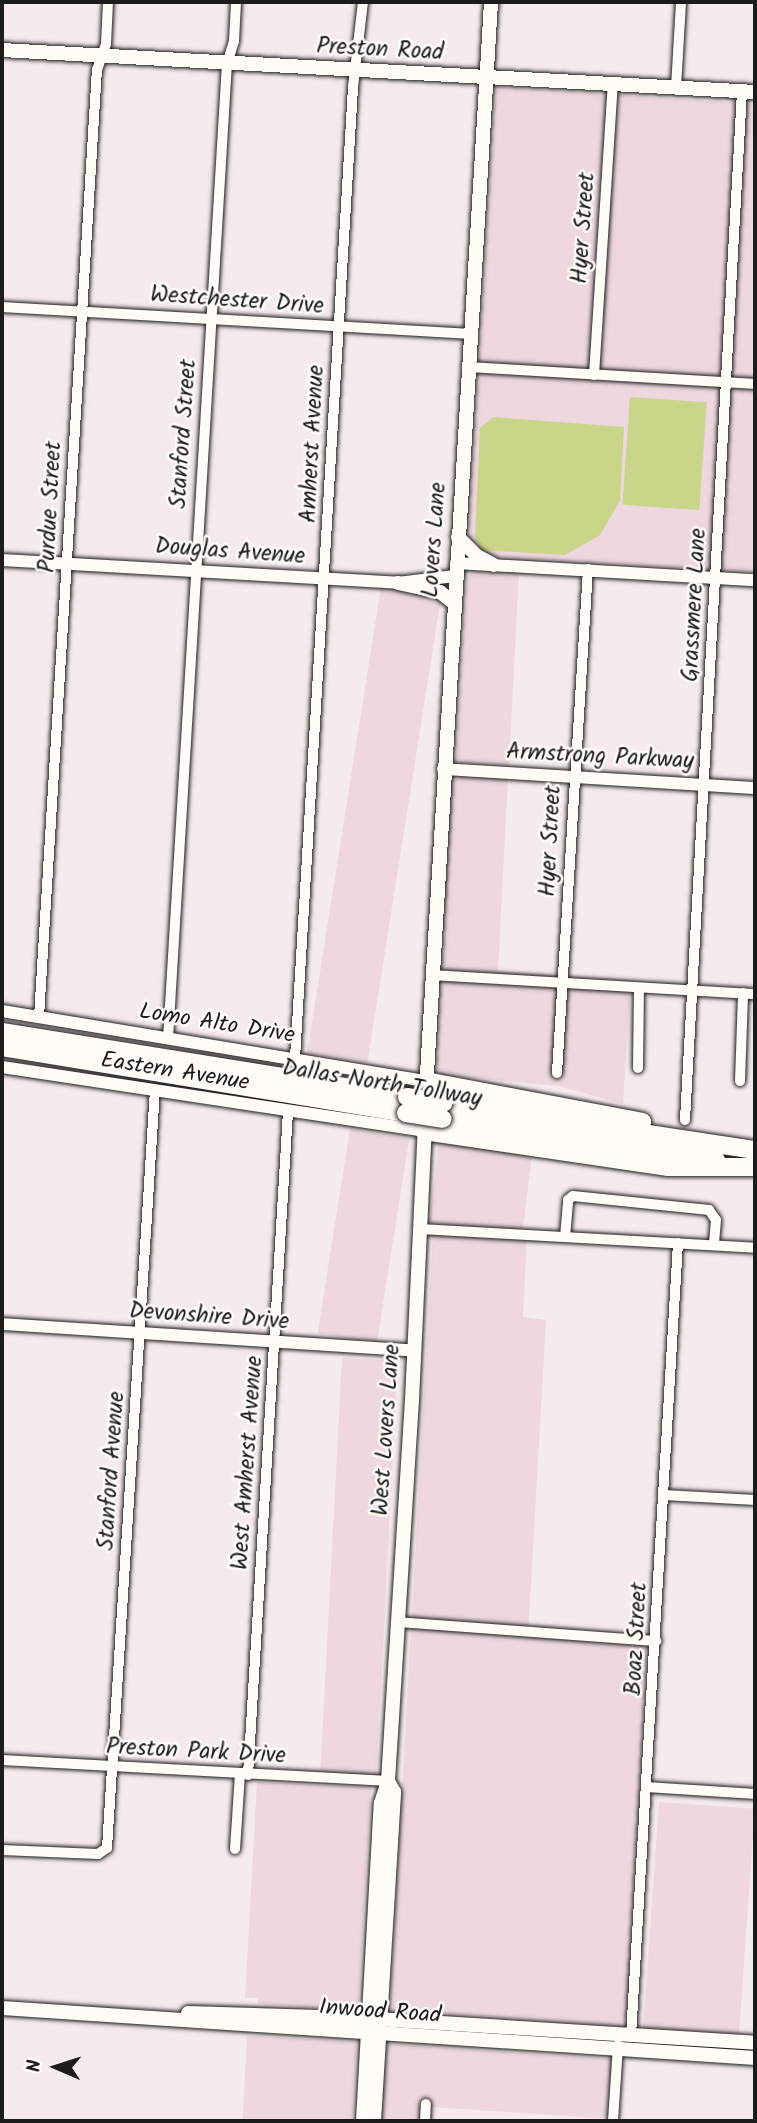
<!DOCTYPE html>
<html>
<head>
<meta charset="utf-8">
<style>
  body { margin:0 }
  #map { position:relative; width:757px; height:2123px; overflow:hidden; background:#f6ebec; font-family:Kalam,sans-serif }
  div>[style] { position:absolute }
  .built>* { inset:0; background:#eed7df; transform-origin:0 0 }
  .green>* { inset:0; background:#c9d588; transform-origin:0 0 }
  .roads { filter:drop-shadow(0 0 2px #1c1c1c) drop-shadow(0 0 2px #1c1c1c) }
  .minor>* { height:10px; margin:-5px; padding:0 5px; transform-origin:5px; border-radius:5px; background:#fdfcf7 }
  .tertiary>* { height:12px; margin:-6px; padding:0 6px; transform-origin:6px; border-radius:6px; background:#fdfcf7 }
  .secondary>* { height:14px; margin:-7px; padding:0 7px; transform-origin:7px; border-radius:7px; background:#fdfcf7 }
  .motorway>* { height:18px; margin:-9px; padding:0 9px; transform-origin:9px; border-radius:9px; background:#fdfcf7 }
  .bridges { filter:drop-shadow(0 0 2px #1c1c1c) drop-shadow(0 0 2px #1c1c1c) }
  .motorway-bridge>* { height:18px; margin:-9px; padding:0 9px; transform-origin:9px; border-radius:9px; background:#fdfcf7 }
  span { translate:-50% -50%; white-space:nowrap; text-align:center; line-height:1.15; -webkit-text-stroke:5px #fdfcf7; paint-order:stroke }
  .street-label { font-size:23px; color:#1c1c1c }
  .frame { position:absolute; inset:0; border:4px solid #1c1c1c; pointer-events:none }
  .north { position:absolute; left:21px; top:2032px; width:70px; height:70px; -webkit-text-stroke:5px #fdfcf7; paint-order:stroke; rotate:273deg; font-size:19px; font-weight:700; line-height:28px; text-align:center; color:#1c1c1c }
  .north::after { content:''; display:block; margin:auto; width:24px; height:32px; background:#1c1c1c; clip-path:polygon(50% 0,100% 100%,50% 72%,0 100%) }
</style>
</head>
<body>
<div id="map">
  <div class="built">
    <div style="clip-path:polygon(496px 87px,606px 94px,604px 150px,616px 95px,755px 104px,755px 572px,483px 556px,469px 535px)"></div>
    <div style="clip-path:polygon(475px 572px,519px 572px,509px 765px,456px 762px,467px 577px)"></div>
    <div style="left:381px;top:587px;width:61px;height:472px;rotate:9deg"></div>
    <div style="clip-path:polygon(462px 776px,508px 778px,498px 971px,631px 980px,623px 1104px,559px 1086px,436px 1075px,445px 932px,439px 924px,447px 784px)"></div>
    <div style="left:350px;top:1129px;width:60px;height:207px;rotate:9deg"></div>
    <div style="left:439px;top:1141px;width:94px;height:82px;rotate:7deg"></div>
    <div style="clip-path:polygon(433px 1232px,527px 1238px,523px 1317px,546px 1320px,528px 1637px,647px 1645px,626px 2026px,390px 2009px)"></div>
    <div style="left:342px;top:1358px;width:56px;height:414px;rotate:3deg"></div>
    <div style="clip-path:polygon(257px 1782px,371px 1787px,358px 2010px,258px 2004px,258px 1998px,245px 1998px)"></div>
    <div style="left:659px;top:1802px;width:96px;height:226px;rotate:4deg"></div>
    <div style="left:247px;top:2036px;width:110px;height:85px;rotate:3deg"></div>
    <div style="clip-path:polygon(386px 2044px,612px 2059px,610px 2119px,432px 2107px,430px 2121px,381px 2121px)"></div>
  </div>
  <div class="green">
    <div style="left:630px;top:397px;width:77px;height:108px;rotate:4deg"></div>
    <div style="clip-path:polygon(493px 417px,624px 427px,620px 501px,600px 535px,565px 555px,481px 550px,475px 537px,480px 428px)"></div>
  </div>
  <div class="roads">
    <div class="minor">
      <div style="left:676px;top:87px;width:85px;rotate:-86.6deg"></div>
      <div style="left:2px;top:307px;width:470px;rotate:3.3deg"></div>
      <div style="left:469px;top:367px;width:287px;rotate:3.4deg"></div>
      <div style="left:594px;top:375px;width:293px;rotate:-86.3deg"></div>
      <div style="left:432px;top:975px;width:324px;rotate:3.4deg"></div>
      <div style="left:39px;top:1017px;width:949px;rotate:-86.5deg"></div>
      <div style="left:97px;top:70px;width:28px;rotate:-71deg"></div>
      <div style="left:106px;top:44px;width:42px;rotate:-87.3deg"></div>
      <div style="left:168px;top:1039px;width:977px;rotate:-86.54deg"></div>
      <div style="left:227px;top:64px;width:24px;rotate:-73deg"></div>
      <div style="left:234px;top:41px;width:39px;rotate:-87deg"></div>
      <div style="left:295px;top:1058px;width:973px;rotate:-86.58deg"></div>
      <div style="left:353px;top:87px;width:86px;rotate:-83.3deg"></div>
      <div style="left:638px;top:1068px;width:80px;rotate:-89.3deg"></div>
      <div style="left:557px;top:1073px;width:505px;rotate:-86.48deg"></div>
      <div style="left:740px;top:1081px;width:88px;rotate:-88deg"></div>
      <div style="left:685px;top:1120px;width:1031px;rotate:-86.83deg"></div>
      <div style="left:420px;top:1229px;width:336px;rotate:3.2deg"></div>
      <div style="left:565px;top:1237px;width:37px;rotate:-85deg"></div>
      <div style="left:568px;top:1200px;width:6px;rotate:-39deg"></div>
      <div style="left:573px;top:1196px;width:137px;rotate:5.9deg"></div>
      <div style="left:709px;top:1210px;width:12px;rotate:55deg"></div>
      <div style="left:716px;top:1220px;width:25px;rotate:95deg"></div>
      <div style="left:664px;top:1495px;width:91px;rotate:3.1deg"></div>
      <div style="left:397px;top:1622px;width:260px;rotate:4.2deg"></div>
      <div style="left:2px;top:1760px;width:387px;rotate:3.1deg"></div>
      <div style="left:248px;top:1775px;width:664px;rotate:-86.55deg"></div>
      <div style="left:647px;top:1787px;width:108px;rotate:3.7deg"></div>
      <div style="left:235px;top:1849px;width:75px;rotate:-86.2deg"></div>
      <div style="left:2px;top:1850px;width:96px;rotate:2.4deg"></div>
      <div style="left:98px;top:1854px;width:11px;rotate:-34deg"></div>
      <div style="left:107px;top:1848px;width:760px;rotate:-86.38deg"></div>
      <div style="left:631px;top:2036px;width:794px;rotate:-86.61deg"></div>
      <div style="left:425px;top:2121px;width:17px;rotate:-87deg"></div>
      <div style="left:613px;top:2121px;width:76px;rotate:-86.2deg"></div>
    </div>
    <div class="tertiary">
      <div style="left:2px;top:560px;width:397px;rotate:3.3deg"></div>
      <div style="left:398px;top:583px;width:57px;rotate:-7deg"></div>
      <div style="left:456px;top:563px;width:299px;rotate:3.3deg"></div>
      <div style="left:443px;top:769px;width:313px;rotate:3.5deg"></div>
      <div style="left:2px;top:1011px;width:430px;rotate:9.4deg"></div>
      <div style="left:2px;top:1067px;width:427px;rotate:8.6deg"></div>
      <div style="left:2px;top:1324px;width:414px;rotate:3.7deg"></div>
    </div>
    <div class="secondary">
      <div style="left:2px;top:50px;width:754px;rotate:3.19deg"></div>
      <div style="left:458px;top:537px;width:27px;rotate:45deg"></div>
      <div style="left:477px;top:556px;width:19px;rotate:28deg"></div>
      <div style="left:398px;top:583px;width:43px;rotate:12.1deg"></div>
      <div style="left:440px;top:592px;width:18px;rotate:38deg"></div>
      <div style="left:426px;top:1090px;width:1090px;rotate:-86.58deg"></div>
      <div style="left:2px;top:2008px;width:755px;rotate:3.8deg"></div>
      <div style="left:188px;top:2013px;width:173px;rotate:1.7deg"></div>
      <div style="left:361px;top:2018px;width:395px;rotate:3.6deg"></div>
      <div style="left:363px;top:2121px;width:319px;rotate:-86.8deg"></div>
      <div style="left:381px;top:1803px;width:23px;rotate:-72deg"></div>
      <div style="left:388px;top:1781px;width:382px;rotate:-86.4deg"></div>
      <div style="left:412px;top:1400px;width:279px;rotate:-87.3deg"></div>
      <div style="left:374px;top:2121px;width:330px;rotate:-86.5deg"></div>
      <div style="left:394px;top:1792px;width:13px;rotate:-119deg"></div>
    </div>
    <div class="motorway">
      <div style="left:2px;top:1032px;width:410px;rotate:9.1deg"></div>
      <div style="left:2px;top:1047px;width:409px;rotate:9.3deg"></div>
      <div style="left:426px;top:1081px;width:220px;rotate:10.7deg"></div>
      <div style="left:444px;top:1103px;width:315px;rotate:8.6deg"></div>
      <div style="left:443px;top:1119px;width:276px;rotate:8.5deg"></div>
      <div style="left:424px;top:1131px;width:247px;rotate:8.4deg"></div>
      <div style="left:668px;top:1167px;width:87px"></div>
    </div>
  </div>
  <div class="bridges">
    <div class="motorway-bridge">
      <div style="left:407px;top:1097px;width:37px;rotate:9deg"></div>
      <div style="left:406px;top:1113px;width:37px;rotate:9deg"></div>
    </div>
  </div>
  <div class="street-label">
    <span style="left:380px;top:50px;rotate:3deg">Preston Road</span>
    <span style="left:584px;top:228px;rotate:-86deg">Hyer Street</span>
    <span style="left:237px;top:301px;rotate:4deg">Westchester Drive</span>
    <span style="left:184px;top:434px;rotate:-86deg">Stanford Street</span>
    <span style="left:313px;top:444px;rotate:-87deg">Amherst Avenue</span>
    <span style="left:51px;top:507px;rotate:-87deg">Purdue Street</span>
    <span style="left:435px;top:540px;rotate:-86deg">Lovers Lane</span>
    <span style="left:230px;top:552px;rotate:4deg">Douglas Avenue</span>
    <span style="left:695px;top:605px;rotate:-87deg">Grassmere Lane</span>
    <span style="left:600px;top:757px;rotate:3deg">Armstrong Parkway</span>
    <span style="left:551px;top:841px;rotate:-87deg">Hyer Street</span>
    <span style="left:217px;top:1024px;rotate:9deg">Lomo Alto Drive</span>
    <span style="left:175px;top:1072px;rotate:9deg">Eastern Avenue</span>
    <span style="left:382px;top:1084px;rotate:9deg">Dallas North Tollway</span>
    <span style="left:209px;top:1317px;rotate:4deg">Devonshire Drive</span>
    <span style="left:387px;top:1430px;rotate:-86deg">West Lovers Lane</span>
    <span style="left:248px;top:1463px;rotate:-86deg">West Amherst Avenue</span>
    <span style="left:112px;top:1471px;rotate:-86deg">Stanford Avenue</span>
    <span style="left:637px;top:1639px;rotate:-87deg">Boaz Street</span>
    <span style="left:196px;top:1752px;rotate:3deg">Preston Park Drive</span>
    <span style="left:380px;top:2012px;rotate:4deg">Inwood Road</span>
  </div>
  <div class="frame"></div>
  <div class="north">N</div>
</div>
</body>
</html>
